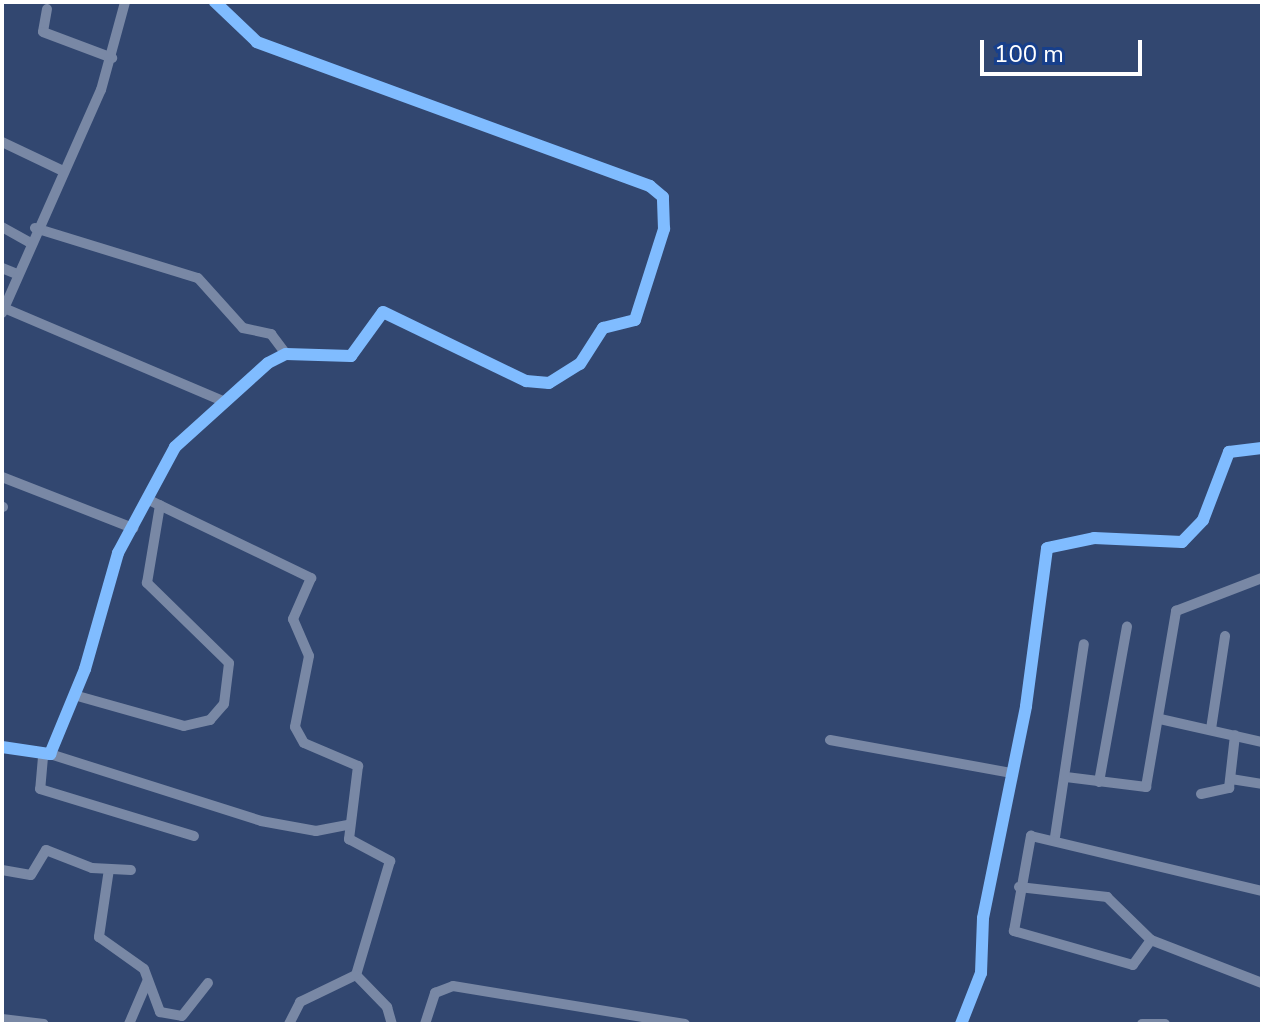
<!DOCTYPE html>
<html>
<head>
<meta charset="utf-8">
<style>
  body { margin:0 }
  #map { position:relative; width:1264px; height:1026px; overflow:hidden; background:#324770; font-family:"Nunito Sans",sans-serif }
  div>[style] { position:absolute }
  .street>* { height:10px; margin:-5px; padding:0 5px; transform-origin:5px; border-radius:5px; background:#7988a5 }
  .cycleway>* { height:12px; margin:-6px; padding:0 6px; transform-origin:6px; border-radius:6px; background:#80bcff }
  span { translate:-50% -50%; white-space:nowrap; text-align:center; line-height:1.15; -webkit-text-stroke:6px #173f8b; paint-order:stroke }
  .frame { position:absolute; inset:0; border:4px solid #fff; pointer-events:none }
  .scale { position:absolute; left:980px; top:40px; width:162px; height:36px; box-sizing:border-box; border:4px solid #fff; border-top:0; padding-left:10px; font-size:24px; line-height:28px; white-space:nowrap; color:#fff; -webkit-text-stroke:6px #173f8b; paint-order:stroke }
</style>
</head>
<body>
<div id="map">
  <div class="street">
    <div style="left:47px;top:9px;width:23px;rotate:100deg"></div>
    <div style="left:43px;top:32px;width:74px;rotate:20.6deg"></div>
    <div style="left:2px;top:142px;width:65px;rotate:25.4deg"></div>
    <div style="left:2px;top:227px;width:31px;rotate:29deg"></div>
    <div style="left:35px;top:228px;width:170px;rotate:17.1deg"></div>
    <div style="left:198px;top:278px;width:67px;rotate:48deg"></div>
    <div style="left:243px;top:328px;width:29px;rotate:12deg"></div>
    <div style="left:271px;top:334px;width:25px;rotate:53deg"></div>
    <div style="left:2px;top:268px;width:16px;rotate:22deg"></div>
    <div style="left:4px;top:308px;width:240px;rotate:23deg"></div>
    <div style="left:2px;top:313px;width:244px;rotate:-66.1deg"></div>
    <div style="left:101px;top:90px;width:91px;rotate:-74.7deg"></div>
    <div style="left:2px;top:477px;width:141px;rotate:21.3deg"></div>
    <div style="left:151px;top:501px;width:178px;rotate:25.7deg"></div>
    <div style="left:311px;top:578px;width:45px;rotate:113.7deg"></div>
    <div style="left:293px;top:619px;width:40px;rotate:66.6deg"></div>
    <div style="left:309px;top:656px;width:72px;rotate:101.2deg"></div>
    <div style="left:295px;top:727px;width:18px;rotate:61deg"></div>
    <div style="left:304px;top:743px;width:59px;rotate:23.1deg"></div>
    <div style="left:358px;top:766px;width:74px;rotate:97deg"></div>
    <div style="left:349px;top:839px;width:47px;rotate:28.2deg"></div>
    <div style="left:390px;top:861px;width:119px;rotate:106.6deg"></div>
    <div style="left:356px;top:975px;width:45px;rotate:45.9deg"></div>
    <div style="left:387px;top:1007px;width:18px;rotate:74deg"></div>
    <div style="left:2px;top:507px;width:1px"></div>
    <div style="left:74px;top:695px;width:114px;rotate:15.7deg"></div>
    <div style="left:184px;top:726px;width:27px;rotate:-13deg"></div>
    <div style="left:210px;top:720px;width:21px;rotate:-49deg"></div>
    <div style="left:224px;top:704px;width:41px;rotate:-83deg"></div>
    <div style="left:229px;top:663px;width:115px;rotate:-135.7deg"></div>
    <div style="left:147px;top:583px;width:79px;rotate:-80.5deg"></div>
    <div style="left:1160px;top:719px;width:105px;rotate:12.7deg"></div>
    <div style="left:1211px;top:729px;width:94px;rotate:-81.4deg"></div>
    <div style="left:830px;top:740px;width:185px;rotate:10.3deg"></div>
    <div style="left:2px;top:747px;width:49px;rotate:8.3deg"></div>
    <div style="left:50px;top:754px;width:92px;rotate:-67.6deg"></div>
    <div style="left:85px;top:669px;width:121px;rotate:-74.1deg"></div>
    <div style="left:118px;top:553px;width:120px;rotate:-61.7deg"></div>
    <div style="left:175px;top:447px;width:125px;rotate:-42.1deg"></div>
    <div style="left:268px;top:363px;width:20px;rotate:-27deg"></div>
    <div style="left:286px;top:354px;width:65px;rotate:1.8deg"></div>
    <div style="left:351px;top:356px;width:54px;rotate:-54deg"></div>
    <div style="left:383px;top:312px;width:159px;rotate:25.8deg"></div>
    <div style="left:526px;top:381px;width:23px;rotate:5deg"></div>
    <div style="left:549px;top:383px;width:36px;rotate:-32deg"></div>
    <div style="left:580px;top:364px;width:43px;rotate:-57.4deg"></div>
    <div style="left:603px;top:328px;width:33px;rotate:-14deg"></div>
    <div style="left:635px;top:320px;width:96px;rotate:-72.3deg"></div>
    <div style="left:664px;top:229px;width:32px;rotate:-92deg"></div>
    <div style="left:663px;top:197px;width:17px;rotate:-140deg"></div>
    <div style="left:650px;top:186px;width:419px;rotate:-159.9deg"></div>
    <div style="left:257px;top:42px;width:58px;rotate:-136.4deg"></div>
    <div style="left:50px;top:754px;width:221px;rotate:17.6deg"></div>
    <div style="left:261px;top:821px;width:56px;rotate:10.3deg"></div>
    <div style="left:316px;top:831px;width:31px;rotate:-11deg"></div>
    <div style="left:43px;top:757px;width:32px;rotate:95deg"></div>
    <div style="left:40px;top:789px;width:161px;rotate:17deg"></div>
    <div style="left:1066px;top:777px;width:81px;rotate:7.1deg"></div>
    <div style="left:1146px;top:787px;width:179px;rotate:-80.3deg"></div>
    <div style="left:1176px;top:611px;width:92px;rotate:-21deg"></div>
    <div style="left:1231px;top:779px;width:31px;rotate:9deg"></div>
    <div style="left:1099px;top:782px;width:158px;rotate:-79.8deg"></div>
    <div style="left:1201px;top:794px;width:29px;rotate:-12deg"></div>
    <div style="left:1229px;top:788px;width:53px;rotate:-83.5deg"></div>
    <div style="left:1055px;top:837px;width:195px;rotate:-81.5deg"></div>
    <div style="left:109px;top:869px;width:69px;rotate:98.4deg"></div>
    <div style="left:99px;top:937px;width:55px;rotate:35.4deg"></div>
    <div style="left:144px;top:969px;width:46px;rotate:69.6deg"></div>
    <div style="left:160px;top:1012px;width:22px;rotate:10deg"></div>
    <div style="left:182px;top:1016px;width:42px;rotate:-51.8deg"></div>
    <div style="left:2px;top:870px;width:29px;rotate:10deg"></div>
    <div style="left:31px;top:875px;width:29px;rotate:-59deg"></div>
    <div style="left:46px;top:850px;width:49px;rotate:21.4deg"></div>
    <div style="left:92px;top:868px;width:39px;rotate:3deg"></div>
    <div style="left:1019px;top:887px;width:89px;rotate:6.5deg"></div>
    <div style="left:1107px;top:897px;width:62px;rotate:44.3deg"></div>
    <div style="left:1151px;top:940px;width:119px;rotate:21.2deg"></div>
    <div style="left:1151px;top:940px;width:31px;rotate:126deg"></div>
    <div style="left:1133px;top:965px;width:124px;rotate:-164.1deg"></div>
    <div style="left:1014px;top:931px;width:97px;rotate:-79.9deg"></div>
    <div style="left:1031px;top:836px;width:237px;rotate:13.4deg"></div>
    <div style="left:2px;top:1019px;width:42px;rotate:6.8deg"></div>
    <div style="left:129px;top:1024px;width:46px;rotate:-66.8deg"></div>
    <div style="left:289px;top:1024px;width:25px;rotate:-63deg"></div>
    <div style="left:300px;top:1002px;width:62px;rotate:-25.7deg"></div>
    <div style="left:425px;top:1024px;width:33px;rotate:-72deg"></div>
    <div style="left:435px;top:993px;width:19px;rotate:-21deg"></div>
    <div style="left:453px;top:986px;width:235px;rotate:9.3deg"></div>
    <div style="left:961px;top:1024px;width:55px;rotate:-68.6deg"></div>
    <div style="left:981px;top:973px;width:55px;rotate:-87.9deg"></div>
    <div style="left:983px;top:918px;width:216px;rotate:-78.5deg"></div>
    <div style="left:1026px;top:706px;width:159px;rotate:-82.4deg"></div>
    <div style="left:1047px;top:548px;width:48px;rotate:-12deg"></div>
    <div style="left:1094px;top:538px;width:88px;rotate:2.6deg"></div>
    <div style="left:1182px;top:542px;width:30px;rotate:-46deg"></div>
    <div style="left:1203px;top:520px;width:73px;rotate:-69.1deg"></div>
    <div style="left:1229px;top:452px;width:33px;rotate:-7deg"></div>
    <div style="left:1142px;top:1024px;width:23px"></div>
  </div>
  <div class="cycleway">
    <div style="left:2px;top:747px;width:49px;rotate:8.3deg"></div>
    <div style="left:50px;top:754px;width:92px;rotate:-67.6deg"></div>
    <div style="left:85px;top:669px;width:121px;rotate:-74.1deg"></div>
    <div style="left:118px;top:553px;width:120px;rotate:-61.7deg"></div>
    <div style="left:175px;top:447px;width:125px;rotate:-42.1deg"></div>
    <div style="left:268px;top:363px;width:20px;rotate:-27deg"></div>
    <div style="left:286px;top:354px;width:65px;rotate:1.8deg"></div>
    <div style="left:351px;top:356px;width:54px;rotate:-54deg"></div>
    <div style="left:383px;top:312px;width:159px;rotate:25.8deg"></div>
    <div style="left:526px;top:381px;width:23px;rotate:5deg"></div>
    <div style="left:549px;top:383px;width:36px;rotate:-32deg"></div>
    <div style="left:580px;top:364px;width:43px;rotate:-57.4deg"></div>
    <div style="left:603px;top:328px;width:33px;rotate:-14deg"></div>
    <div style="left:635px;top:320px;width:96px;rotate:-72.3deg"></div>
    <div style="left:664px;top:229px;width:32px;rotate:-92deg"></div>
    <div style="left:663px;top:197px;width:17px;rotate:-140deg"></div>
    <div style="left:650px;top:186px;width:419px;rotate:-159.9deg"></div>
    <div style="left:257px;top:42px;width:58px;rotate:-136.4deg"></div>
    <div style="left:961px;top:1024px;width:55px;rotate:-68.6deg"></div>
    <div style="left:981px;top:973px;width:55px;rotate:-87.9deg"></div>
    <div style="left:983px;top:918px;width:216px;rotate:-78.5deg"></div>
    <div style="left:1026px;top:706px;width:159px;rotate:-82.4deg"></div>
    <div style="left:1047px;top:548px;width:48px;rotate:-12deg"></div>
    <div style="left:1094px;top:538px;width:88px;rotate:2.6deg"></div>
    <div style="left:1182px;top:542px;width:30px;rotate:-46deg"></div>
    <div style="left:1203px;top:520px;width:73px;rotate:-69.1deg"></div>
    <div style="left:1229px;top:452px;width:33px;rotate:-7deg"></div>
  </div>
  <div class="frame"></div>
  <div class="scale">100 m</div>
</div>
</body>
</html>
